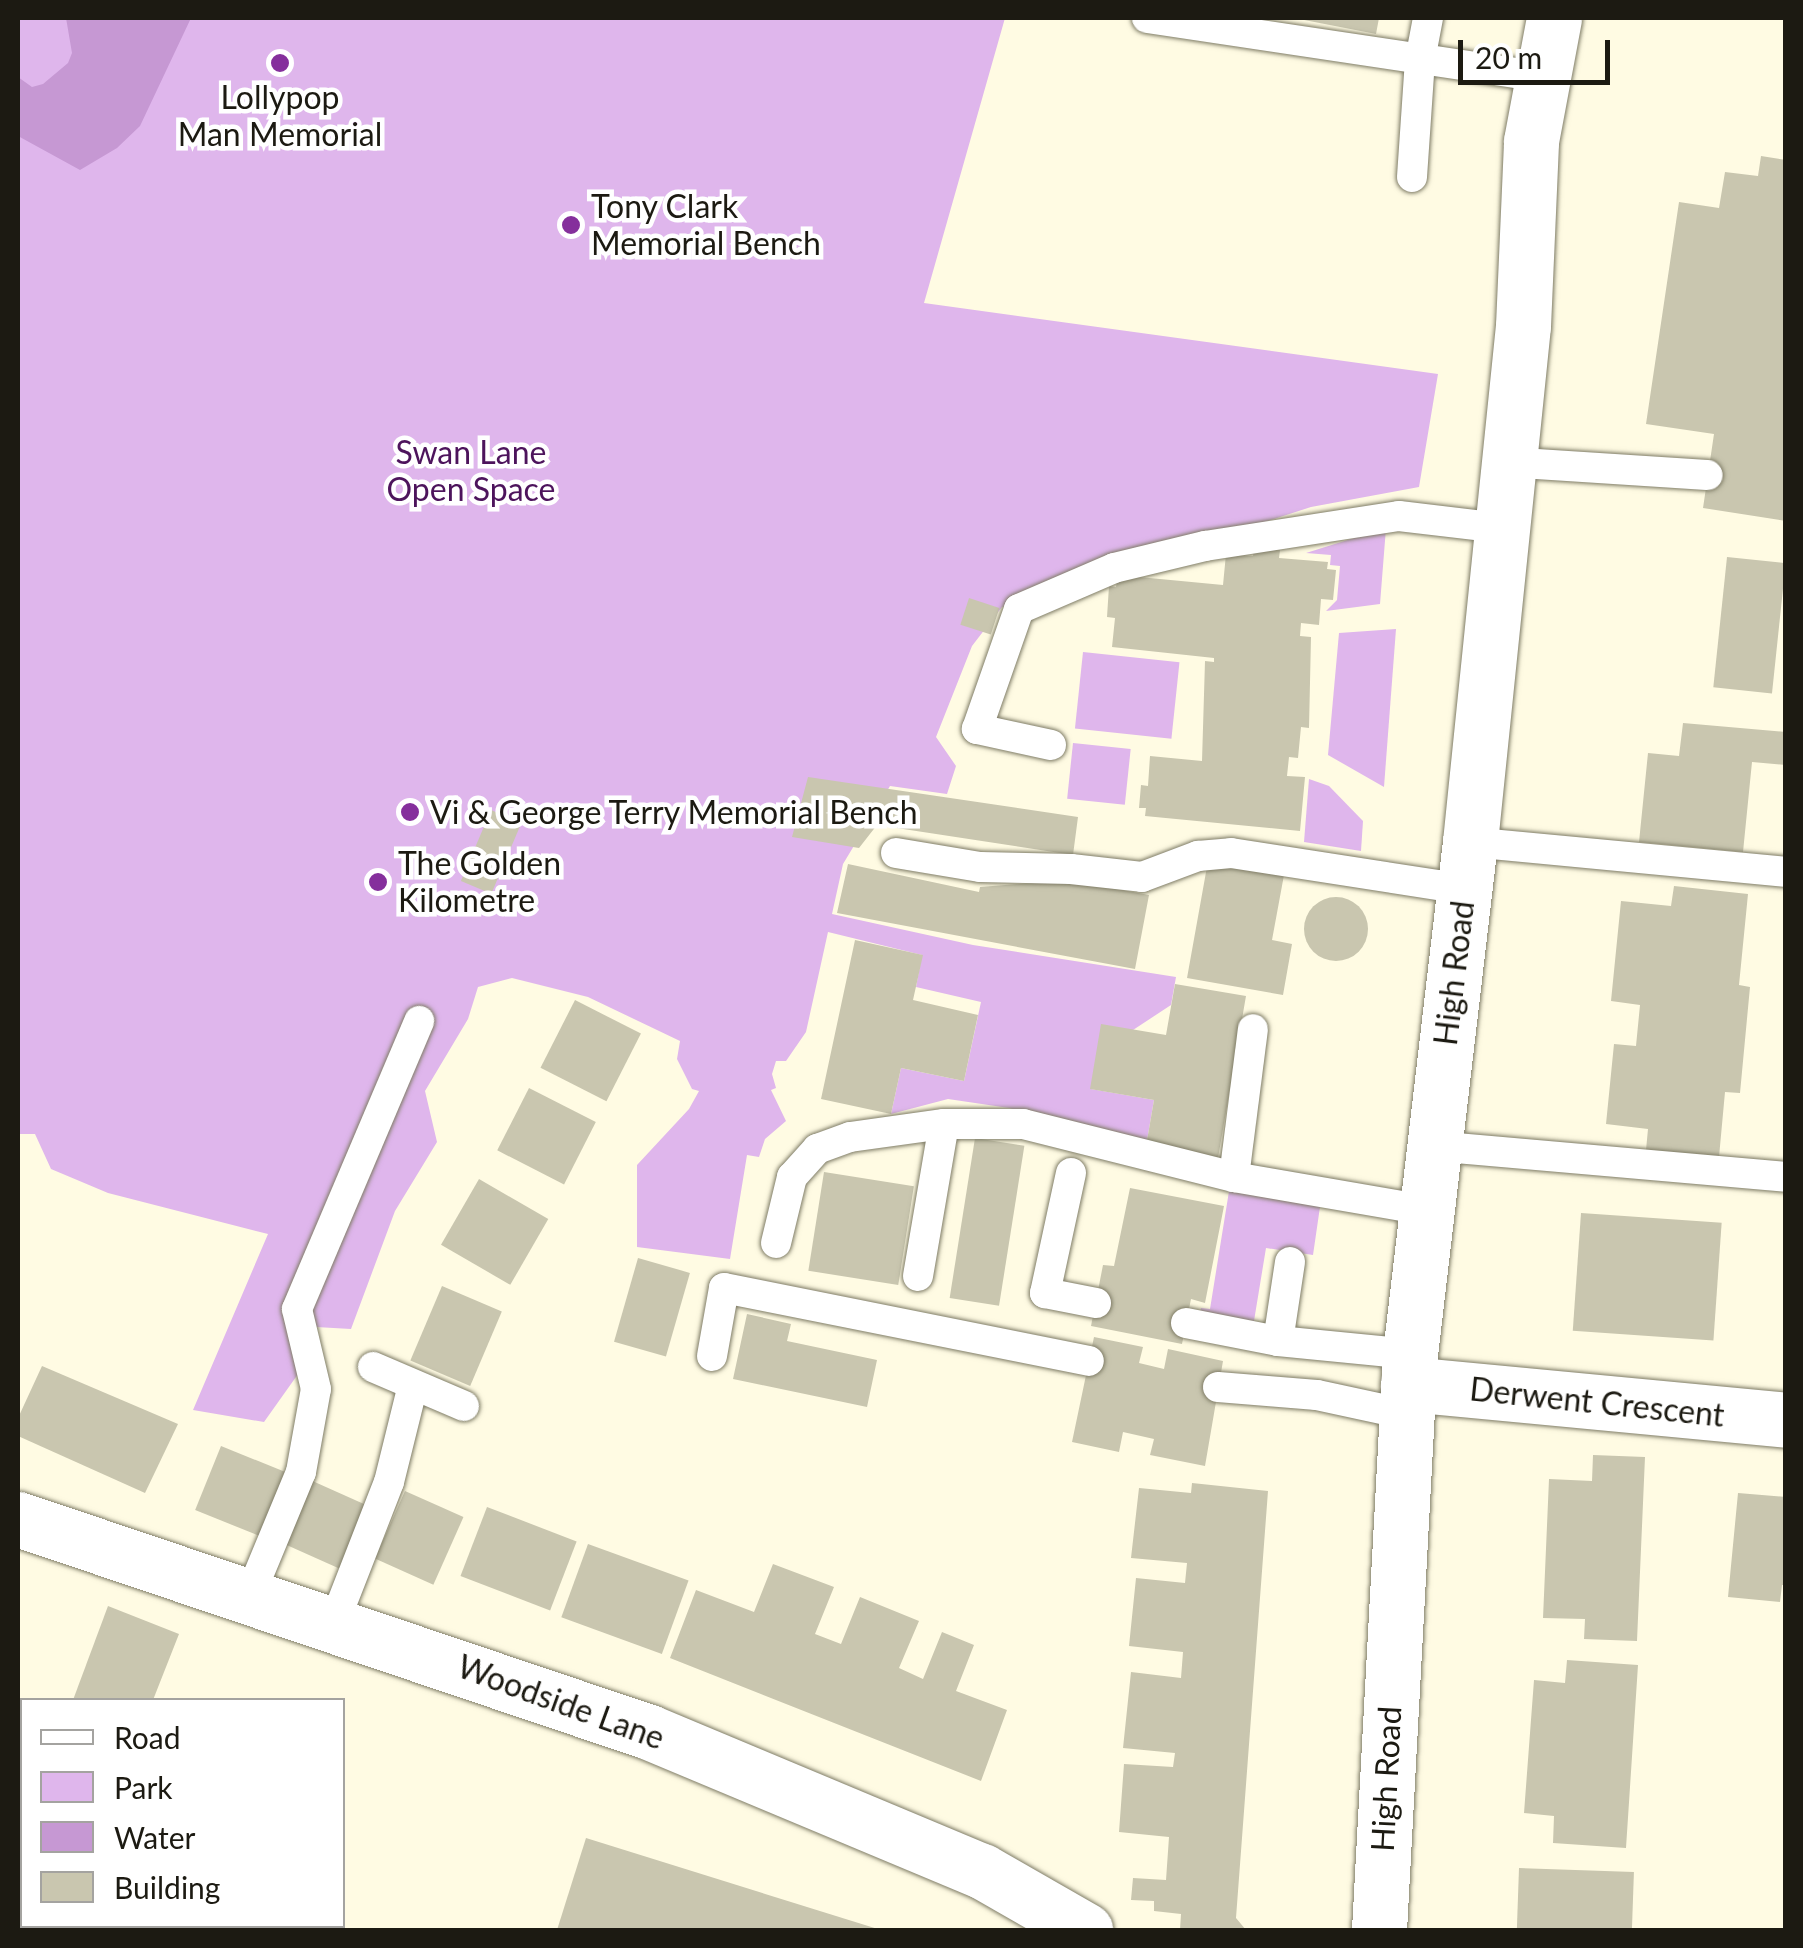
<!DOCTYPE html>
<html>
<head>
<meta charset="utf-8">
<style>
  body { margin:0 }
  #map { position:relative; width:1803px; height:1948px; overflow:hidden; background:#fffbe3; font-family:Lato,sans-serif }
  div>[style] { position:absolute }
  .green>* { inset:0; background:#dfb6ec; transform-origin:0 0 }
  .water>* { inset:0; background:#c698d3 }
  .building>* { inset:0; background:#c9c6af; transform-origin:0 0 }
  .round { border-radius:50% }
  .roads { filter:drop-shadow(0 0 2px #7f7c66) drop-shadow(0 0 2px #7f7c66) }
  .lane>* { height:30px; margin:-15px; padding:0 15px; transform-origin:15px; border-radius:15px; background:#fff }
  .street>* { height:55px; margin:-27.5px; padding:0 27.5px; transform-origin:27.5px; border-radius:27.5px; background:#fff }
  .primary>* { height:55px; margin:-27.5px; padding:0 27.5px; transform-origin:27.5px; border-radius:27.5px; background:#fff }
  .dots>* { width:28px; height:28px; translate:-50% -50%; box-sizing:border-box; border:5px solid #fff; border-radius:50% }
  span { translate:-50% -50%; white-space:nowrap; text-align:center; line-height:1.15; -webkit-text-stroke:9px #fff; paint-order:stroke }
  .poi-label { font-size:32px; color:#1c1a12 }
  .left { translate:0 -50%; text-align:left }
  .park-label { font-size:32px; color:#4d145c }
  .street-label { font-size:32px; color:#1c1a12 }
  .frame { position:absolute; inset:0; border:20px solid #1c1a12; pointer-events:none }
  .legend { position:absolute; left:20px; top:1698px; width:325px; height:230px; box-sizing:border-box; background:#fff; border:2px solid #a4a3a0; margin:0; padding:12px 18px; list-style:none; font-size:30px; color:#1c1a12 }
  .legend li { display:flex; align-items:center; gap:20px; height:50px }
  .legend b { width:50px; border:2px solid #a4a3a0 }
  .scale { position:absolute; left:1458px; top:40px; width:152px; height:45px; box-sizing:border-box; border:5px solid #1c1a12; border-top:0; padding-left:12px; font-size:30px; line-height:35px; white-space:nowrap; color:#1c1a12; -webkit-text-stroke:8px #fff; paint-order:stroke }
</style>
</head>
<body>
<div id="map">
  <div class="green">
    <div style="clip-path:polygon(18px 18px,1005px 18px,924px 303px,1438px 374px,1419px 487px,1311px 507px,1002px 607px,972px 646px,936px 737px,956px 766px,947px 794px,890px 786px,843px 864px,832px 914px,973px 945px,1176px 977px,1171px 1005px,1133px 1030px,1091px 1089px,1154px 1100px,1146px 1146px,1009px 1108px,948px 1099px,891px 1114px,901px 1068px,964px 1081px,981px 1002px,916px 987px,922px 955px,828px 932px,806px 1032px,786px 1061px,776px 1061px,772px 1074px,776px 1088px,771px 1090px,786px 1121px,765px 1139px,759px 1157px,747px 1155px,730px 1259px,637px 1247px,637px 1165px,689px 1109px,699px 1091px,692px 1089px,677px 1059px,680px 1041px,588px 997px,512px 978px,478px 987px,468px 1019px,425px 1091px,437px 1142px,395px 1211px,351px 1329px,316px 1327px,313px 1353px,264px 1422px,193px 1410px,268px 1234px,108px 1193px,51px 1169px,35px 1134px,18px 1134px)"></div>
    <div style="clip-path:polygon(1386px 528px,1380px 604px,1326px 611px,1337px 600px,1340px 566px,1330px 565px,1331px 555px,1306px 553px)"></div>
    <div style="clip-path:polygon(1396px 629px,1384px 787px,1328px 755px,1339px 633px)"></div>
    <div style="left:1083px;top:652px;width:97px;height:77px;rotate:6deg"></div>
    <div style="left:1073px;top:743px;width:58px;height:56px;rotate:6deg"></div>
    <div style="clip-path:polygon(1309px 779px,1329px 786px,1363px 821px,1361px 851px,1304px 842px)"></div>
    <div style="clip-path:polygon(1230px 1185px,1321px 1200px,1313px 1255px,1266px 1248px,1254px 1321px,1200px 1313px,1201px 1308px,1210px 1309px)"></div>
  </div>
  <div class="water">
    <div style="clip-path:polygon(66px 18px,191px 18px,140px 126px,117px 148px,80px 170px,18px 136px,18px 77px,32px 87px,43px 84px,68px 63px,72px 53px)"></div>
  </div>
  <div class="building">
    <div style="clip-path:polygon(1294px 18px,1379px 18px,1376px 34px)"></div>
    <div style="clip-path:polygon(1761px 156px,1786px 160px,1786px 521px,1703px 508px,1714px 434px,1646px 424px,1679px 202px,1719px 208px,1725px 172px,1758px 176px)"></div>
    <div style="clip-path:polygon(1254px 548px,1280px 550px,1279px 558px,1328px 562px,1327px 569px,1336px 570px,1333px 600px,1321px 599px,1319px 625px,1301px 623px,1300px 636px,1311px 637px,1309px 728px,1301px 727px,1298px 758px,1289px 757px,1287px 776px,1305px 777px,1300px 831px,1145px 816px,1146px 808px,1139px 808px,1141px 785px,1148px 786px,1150px 756px,1202px 761px,1205px 661px,1214px 662px,1214px 658px,1112px 647px,1115px 618px,1107px 617px,1109px 586px,1116px 587px,1118px 575px,1223px 585px,1226px 554px,1253px 556px)"></div>
    <div style="left:1727px;top:557px;width:59px;height:131px;rotate:6deg"></div>
    <div style="left:969px;top:598px;width:32px;height:28px;rotate:18deg"></div>
    <div style="clip-path:polygon(1683px 723px,1786px 732px,1786px 765px,1752px 762px,1743px 852px,1639px 842px,1648px 753px,1679px 756px)"></div>
    <div style="clip-path:polygon(808px 777px,1078px 817px,1073px 855px,877px 825px,859px 848px,792px 837px)"></div>
    <div style="left:491px;top:810px;width:33px;height:77px;rotate:23deg"></div>
    <div style="clip-path:polygon(1208px 861px,1284px 875px,1272px 940px,1292px 944px,1283px 995px,1187px 978px)"></div>
    <div style="clip-path:polygon(848px 864px,979px 892px,980px 887px,1069px 880px,1149px 895px,1135px 969px,837px 913px)"></div>
    <div style="clip-path:polygon(1674px 886px,1748px 894px,1739px 985px,1750px 987px,1740px 1093px,1725px 1092px,1719px 1157px,1646px 1150px,1648px 1129px,1606px 1124px,1614px 1044px,1636px 1046px,1640px 1005px,1611px 1001px,1621px 901px,1671px 906px)"></div>
    <div class="round" style="left:1304px;top:897px;width:64px;height:64px"></div>
    <div style="clip-path:polygon(855px 940px,923px 955px,913px 1000px,978px 1015px,964px 1081px,901px 1068px,891px 1114px,821px 1099px)"></div>
    <div style="clip-path:polygon(1175px 984px,1246px 996px,1218px 1158px,1146px 1146px,1154px 1100px,1090px 1089px,1101px 1024px,1166px 1035px)"></div>
    <div style="left:575px;top:1000px;width:74px;height:76px;rotate:27deg"></div>
    <div style="left:529px;top:1088px;width:75px;height:70px;rotate:27deg"></div>
    <div style="left:975px;top:1138px;width:50px;height:162px;rotate:9deg"></div>
    <div style="left:824px;top:1172px;width:91px;height:100px;rotate:9deg"></div>
    <div style="left:479px;top:1179px;width:80px;height:76px;rotate:30deg"></div>
    <div style="clip-path:polygon(1130px 1188px,1224px 1206px,1205px 1303px,1191px 1299px,1182px 1344px,1091px 1326px,1103px 1265px,1114px 1266px)"></div>
    <div style="left:1581px;top:1213px;width:141px;height:118px;rotate:4deg"></div>
    <div style="left:638px;top:1258px;width:54px;height:87px;rotate:16deg"></div>
    <div style="left:442px;top:1286px;width:65px;height:81px;rotate:23deg"></div>
    <div style="clip-path:polygon(747px 1314px,791px 1324px,787px 1341px,877px 1360px,867px 1407px,733px 1379px)"></div>
    <div style="clip-path:polygon(1094px 1337px,1143px 1347px,1139px 1363px,1164px 1369px,1168px 1349px,1223px 1361px,1205px 1466px,1150px 1455px,1154px 1439px,1123px 1432px,1119px 1452px,1072px 1442px)"></div>
    <div style="clip-path:polygon(42px 1366px,178px 1424px,145px 1493px,18px 1436px,18px 1418px)"></div>
    <div style="left:221px;top:1446px;width:76px;height:69px;rotate:22deg"></div>
    <div style="clip-path:polygon(1593px 1455px,1645px 1457px,1637px 1641px,1584px 1639px,1585px 1619px,1543px 1618px,1549px 1479px,1592px 1481px)"></div>
    <div style="left:308px;top:1479px;width:71px;height:69px;rotate:24deg"></div>
    <div style="clip-path:polygon(1192px 1483px,1268px 1491px,1236px 1918px,1246px 1930px,1180px 1930px,1181px 1914px,1154px 1911px,1154px 1901px,1131px 1900px,1133px 1878px,1166px 1880px,1169px 1837px,1119px 1832px,1124px 1764px,1173px 1767px,1175px 1753px,1123px 1748px,1131px 1672px,1181px 1678px,1183px 1652px,1129px 1646px,1136px 1578px,1185px 1583px,1187px 1563px,1131px 1558px,1139px 1488px,1191px 1493px)"></div>
    <div style="left:405px;top:1491px;width:64px;height:74px;rotate:24deg"></div>
    <div style="clip-path:polygon(1738px 1493px,1786px 1497px,1786px 1585px,1782px 1585px,1780px 1602px,1728px 1597px)"></div>
    <div style="left:487px;top:1507px;width:96px;height:74px;rotate:21deg"></div>
    <div style="left:588px;top:1544px;width:107px;height:78px;rotate:20deg"></div>
    <div style="clip-path:polygon(773px 1564px,834px 1587px,815px 1634px,841px 1644px,860px 1597px,919px 1621px,899px 1668px,923px 1679px,942px 1632px,974px 1645px,956px 1691px,1007px 1710px,981px 1781px,670px 1658px,696px 1590px,754px 1612px)"></div>
    <div style="clip-path:polygon(108px 1606px,179px 1634px,153px 1700px,73px 1700px)"></div>
    <div style="clip-path:polygon(1567px 1660px,1638px 1665px,1626px 1848px,1553px 1843px,1554px 1816px,1524px 1813px,1534px 1680px,1565px 1683px)"></div>
    <div style="clip-path:polygon(22px 1823px,22px 1911px,18px 1910px,18px 1835px)"></div>
    <div style="clip-path:polygon(586px 1838px,881px 1930px,557px 1930px)"></div>
    <div style="left:1519px;top:1868px;width:115px;height:62px;rotate:2deg"></div>
  </div>
  <div class="roads">
    <div class="lane">
      <div style="left:1147px;top:18px;width:399px;rotate:8.5deg"></div>
      <div style="left:1412px;top:177px;width:117px;rotate:-86.1deg"></div>
      <div style="left:1420px;top:60px;width:43px;rotate:-79.2deg"></div>
      <div style="left:1505px;top:462px;width:203px;rotate:3.7deg"></div>
      <div style="left:1051px;top:745px;width:76px;rotate:-167.8deg"></div>
      <div style="left:977px;top:729px;width:127px;rotate:-70.7deg"></div>
      <div style="left:1019px;top:609px;width:103px;rotate:-23.3deg"></div>
      <div style="left:1114px;top:568px;width:94px;rotate:-13.6deg"></div>
      <div style="left:1205px;top:546px;width:196px;rotate:-8.8deg"></div>
      <div style="left:1399px;top:516px;width:101px;rotate:6.8deg"></div>
      <div style="left:1470px;top:842px;width:317px;rotate:5.4deg"></div>
      <div style="left:896px;top:853px;width:85px;rotate:9.5deg"></div>
      <div style="left:980px;top:867px;width:91px;rotate:1.3deg"></div>
      <div style="left:1071px;top:869px;width:71px;rotate:6.4deg"></div>
      <div style="left:1142px;top:877px;width:60px;rotate:-20.6deg"></div>
      <div style="left:1198px;top:856px;width:33px;rotate:-5deg"></div>
      <div style="left:1231px;top:853px;width:236px;rotate:8.8deg"></div>
      <div style="left:1434px;top:1146px;width:353px;rotate:5deg"></div>
      <div style="left:1071px;top:1173px;width:123px;rotate:102.2deg"></div>
      <div style="left:1045px;top:1293px;width:52px;rotate:11.1deg"></div>
      <div style="left:1234px;top:1177px;width:149px;rotate:-82.7deg"></div>
      <div style="left:776px;top:1243px;width:68px;rotate:-76.4deg"></div>
      <div style="left:792px;top:1177px;width:38px;rotate:-48deg"></div>
      <div style="left:817px;top:1149px;width:35px;rotate:-20deg"></div>
      <div style="left:850px;top:1137px;width:95px;rotate:-7.9deg"></div>
      <div style="left:1290px;top:1262px;width:80px;rotate:98.6deg"></div>
      <div style="left:1278px;top:1341px;width:133px;rotate:5.6deg"></div>
      <div style="left:918px;top:1276px;width:154px;rotate:-80.3deg"></div>
      <div style="left:944px;top:1124px;width:79px"></div>
      <div style="left:1023px;top:1124px;width:218px;rotate:14.1deg"></div>
      <div style="left:1234px;top:1177px;width:195px;rotate:9.8deg"></div>
      <div style="left:1186px;top:1323px;width:94px;rotate:11.1deg"></div>
      <div style="left:712px;top:1356px;width:69px;rotate:-80deg"></div>
      <div style="left:724px;top:1288px;width:372px;rotate:11.3deg"></div>
      <div style="left:373px;top:1367px;width:99px;rotate:23.2deg"></div>
      <div style="left:1218px;top:1387px;width:99px;rotate:4.6deg"></div>
      <div style="left:1317px;top:1395px;width:90px;rotate:12.2deg"></div>
      <div style="left:250px;top:1595px;width:133px;rotate:-67.5deg"></div>
      <div style="left:301px;top:1472px;width:84px;rotate:-79.8deg"></div>
      <div style="left:316px;top:1389px;width:82px;rotate:-103.4deg"></div>
      <div style="left:297px;top:1309px;width:313px;rotate:-67deg"></div>
      <div style="left:334px;top:1623px;width:151px;rotate:-68.7deg"></div>
      <div style="left:389px;top:1482px;width:100px;rotate:-76.1deg"></div>
    </div>
    <div class="street">
      <div style="left:1408px;top:1384px;width:380px;rotate:5.4deg"></div>
      <div style="left:18px;top:1519px;width:666px;rotate:18.65deg"></div>
      <div style="left:649px;top:1732px;width:361px;rotate:22.7deg"></div>
      <div style="left:982px;top:1871px;width:119px;rotate:29.8deg"></div>
    </div>
    <div class="primary">
      <div style="left:1379px;top:1930px;width:577px;rotate:-86.92deg"></div>
      <div style="left:1410px;top:1354px;width:516px;rotate:-83.32deg"></div>
      <div style="left:1470px;top:842px;width:519px;rotate:-84.14deg"></div>
      <div style="left:1523px;top:326px;width:185px;rotate:-87.5deg"></div>
      <div style="left:1531px;top:141px;width:125px;rotate:-79.4deg"></div>
    </div>
  </div>
  <div class="dots">
    <div style="left:280px;top:63px;background:#852f9c"></div>
    <div style="left:571px;top:225px;background:#852f9c"></div>
    <div style="left:410px;top:812px;background:#852f9c"></div>
    <div style="left:378px;top:882px;background:#852f9c"></div>
  </div>
  <div class="poi-label">
    <span style="left:280px;top:116px">Lollypop<br>Man Memorial</span>
    <span class="left" style="left:591px;top:225px">Tony Clark<br>Memorial Bench</span>
    <span class="left" style="left:430px;top:812px">Vi &amp; George Terry Memorial Bench</span>
    <span class="left" style="left:398px;top:882px">The Golden<br>Kilometre</span>
  </div>
  <div class="park-label">
    <span style="left:471px;top:471px">Swan Lane<br>Open Space</span>
  </div>
  <div class="street-label">
    <span style="left:1454px;top:973px;rotate:-83deg">High Road</span>
    <span style="left:1597px;top:1402px;rotate:6deg">Derwent Crescent</span>
    <span style="left:561px;top:1702px;rotate:20deg">Woodside Lane</span>
    <span style="left:1386px;top:1779px;rotate:-87deg">High Road</span>
  </div>
  <div class="frame"></div>
  <ul class="legend">
  <li><b style="height:12px;background:#fff"></b>Road</li>
  <li><b style="height:28px;background:#dfb6ec"></b>Park</li>
  <li><b style="height:28px;background:#c698d3"></b>Water</li>
  <li><b style="height:28px;background:#c9c6af"></b>Building</li>
  </ul>
  <div class="scale">20 m</div>
</div>
</body>
</html>
